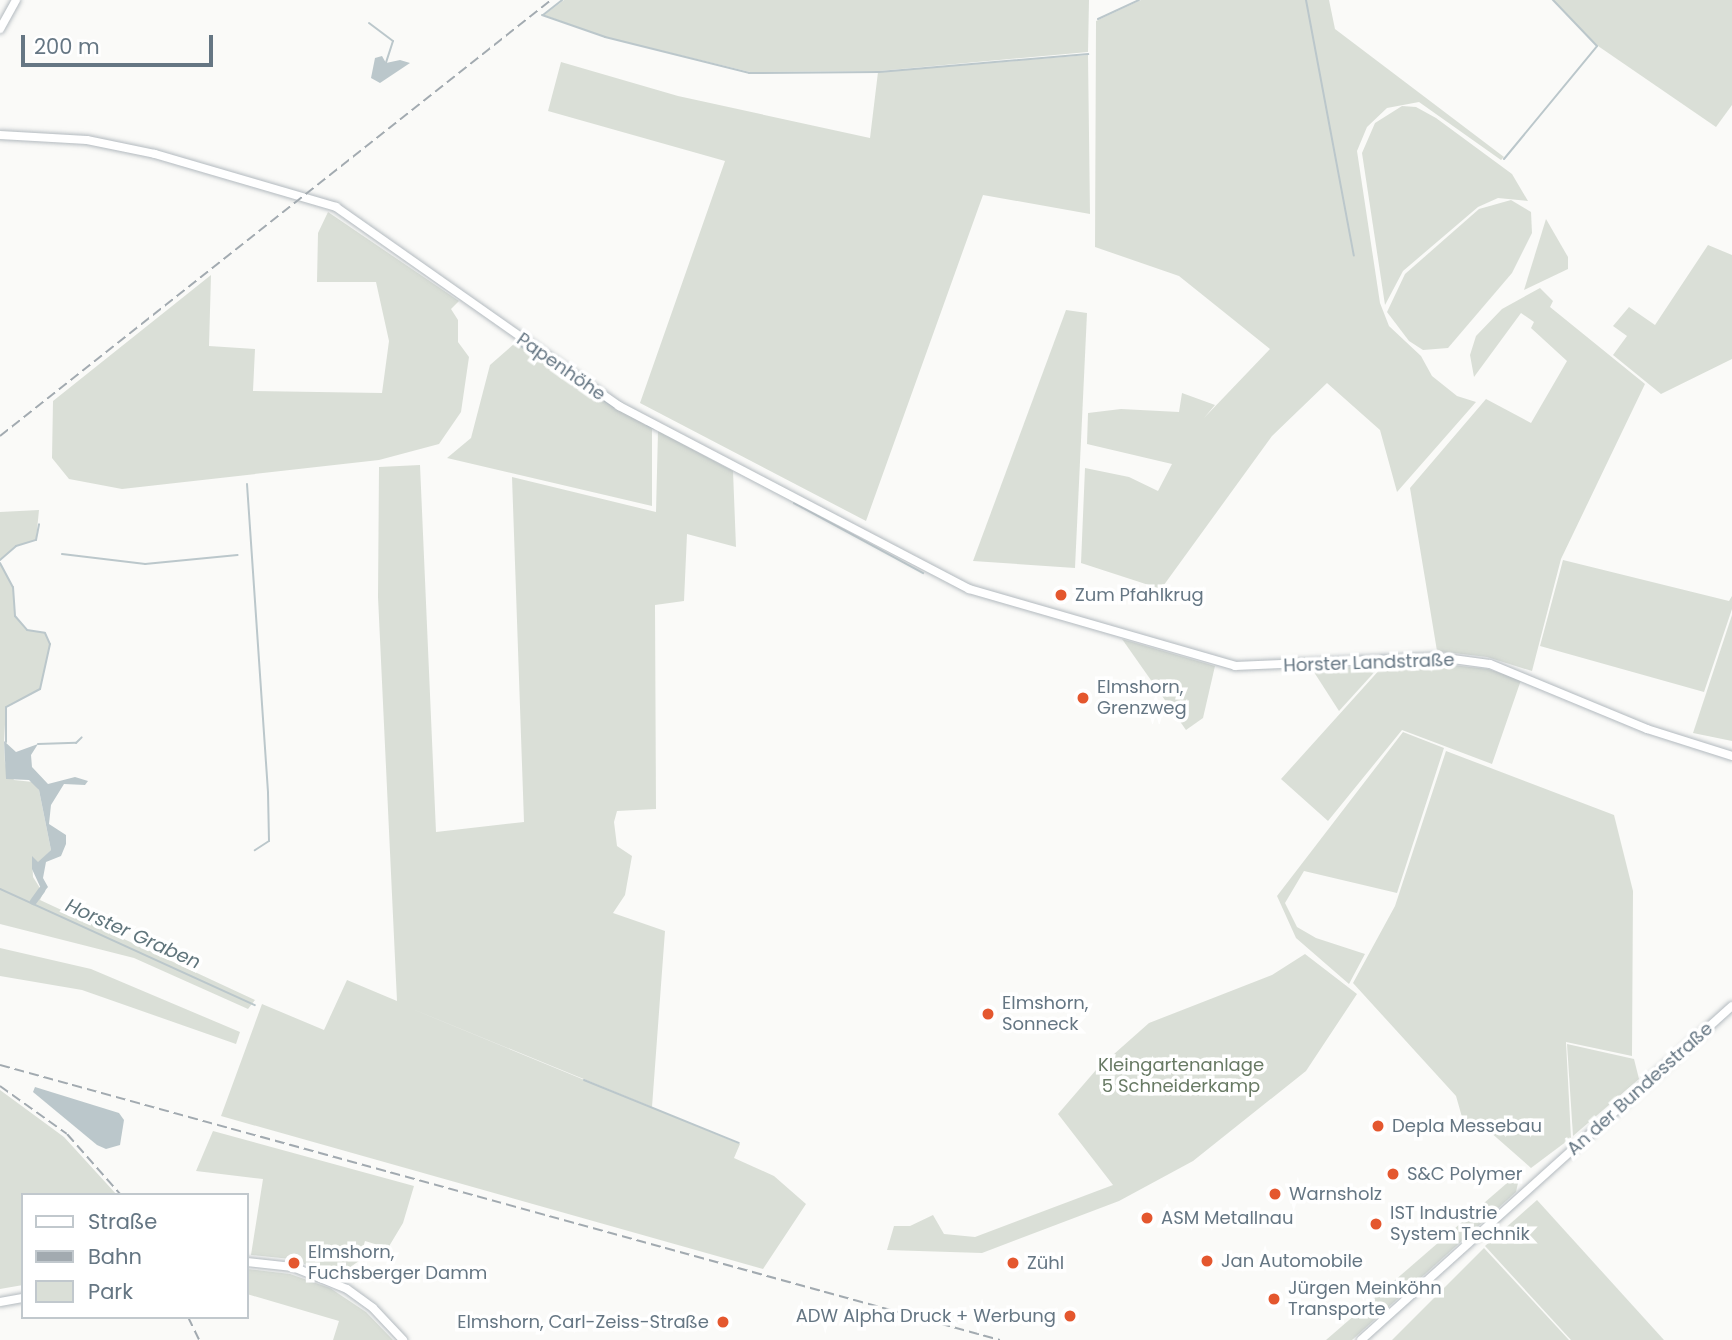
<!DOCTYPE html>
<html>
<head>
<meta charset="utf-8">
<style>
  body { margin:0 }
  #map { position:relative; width:1732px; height:1340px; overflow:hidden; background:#fafaf8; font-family:Poppins,sans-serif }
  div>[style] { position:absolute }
  .green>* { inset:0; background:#dadfd7 }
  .water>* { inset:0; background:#bbc7cb }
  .stream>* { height:2px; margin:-1px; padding:0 1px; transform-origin:1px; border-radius:1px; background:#bbc7cb }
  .canal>* { height:7px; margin:-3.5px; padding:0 3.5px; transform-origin:3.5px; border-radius:3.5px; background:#bbc7cb }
  .roads { filter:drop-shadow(0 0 2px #b3babf) drop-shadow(0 0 2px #b3babf) }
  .secondary>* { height:8px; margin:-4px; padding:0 4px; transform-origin:4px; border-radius:4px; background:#fff }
  .rail>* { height:2px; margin-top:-1px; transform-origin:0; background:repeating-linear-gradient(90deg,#a2aab0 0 10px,transparent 0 15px) }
  .dots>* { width:19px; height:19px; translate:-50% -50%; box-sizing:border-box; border:4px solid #fff; border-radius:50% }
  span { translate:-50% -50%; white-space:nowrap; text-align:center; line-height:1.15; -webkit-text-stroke:7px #fff; paint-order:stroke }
  .street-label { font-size:18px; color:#657683 }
  .poi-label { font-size:18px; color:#657683 }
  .left { translate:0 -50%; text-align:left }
  .right { translate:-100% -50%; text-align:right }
  .park-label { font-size:18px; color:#687a64 }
  .water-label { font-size:19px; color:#60757c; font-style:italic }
  .legend { position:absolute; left:21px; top:1193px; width:228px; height:126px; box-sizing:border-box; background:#fff; border:2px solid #c1c8cd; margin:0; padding:9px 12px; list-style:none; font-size:21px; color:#657683 }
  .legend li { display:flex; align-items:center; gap:14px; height:35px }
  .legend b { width:35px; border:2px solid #c1c8cd }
  .scale { position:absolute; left:21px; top:35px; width:192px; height:32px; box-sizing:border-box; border:4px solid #657683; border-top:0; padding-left:9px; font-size:21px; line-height:24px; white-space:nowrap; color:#657683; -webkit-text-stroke:5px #fff; paint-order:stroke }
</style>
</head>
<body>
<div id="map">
  <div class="green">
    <div style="clip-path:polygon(564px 0,1089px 0,1088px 52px,879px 71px,750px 72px,605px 37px,544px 15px)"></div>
    <div style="clip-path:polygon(1141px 0,1329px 0,1335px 29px,1504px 157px,1501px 160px,1419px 102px,1387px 108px,1367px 127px,1357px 151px,1380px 303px,1389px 326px,1421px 356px,1432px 376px,1457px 396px,1476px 402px,1397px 492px,1380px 430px,1327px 383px,1272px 436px,1161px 589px,1081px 563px,1085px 468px,1129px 477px,1158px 491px,1172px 464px,1087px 444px,1088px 413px,1121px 409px,1179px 412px,1182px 393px,1215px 405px,1204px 418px,1270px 349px,1179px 276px,1095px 247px,1096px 21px)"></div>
    <div style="clip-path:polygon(1553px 0,1732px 0,1732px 105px,1716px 127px,1598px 46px)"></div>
    <div style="clip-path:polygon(1088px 55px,1090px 214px,983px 195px,866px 521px,640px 403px,725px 161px,548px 111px,561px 62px,678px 96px,870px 138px,878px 72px)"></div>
    <div style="clip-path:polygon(1402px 106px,1416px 107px,1436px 118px,1512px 174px,1528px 201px,1498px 198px,1478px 207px,1403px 271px,1385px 305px,1362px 153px,1375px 123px)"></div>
    <div style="clip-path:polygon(1511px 200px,1531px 212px,1532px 233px,1512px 273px,1448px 348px,1423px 350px,1409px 341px,1387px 312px,1405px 274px,1479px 209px)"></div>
    <div style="clip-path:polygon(328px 212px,459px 301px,451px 309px,458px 320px,458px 342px,469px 357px,461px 412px,439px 444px,379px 460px,122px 489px,69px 479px,52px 458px,53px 401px,211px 275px,209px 346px,255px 349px,253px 391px,382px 393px,389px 341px,376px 282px,317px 282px,318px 233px)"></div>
    <div style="clip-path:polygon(1546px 219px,1568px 257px,1568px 269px,1524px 290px)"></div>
    <div style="clip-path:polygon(1708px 245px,1732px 255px,1732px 359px,1661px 394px,1613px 355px,1627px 336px,1613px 326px,1629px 307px,1655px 325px)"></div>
    <div style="clip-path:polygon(1540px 288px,1553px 301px,1550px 307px,1645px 384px,1561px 559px,1532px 671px,1487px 657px,1437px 651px,1410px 488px,1486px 399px,1531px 423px,1567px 361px,1531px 328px,1534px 322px,1521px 313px,1474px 377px,1470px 355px,1476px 336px,1502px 309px)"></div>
    <div style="clip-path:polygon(1066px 310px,1087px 313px,1075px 568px,973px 561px)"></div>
    <div style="clip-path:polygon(515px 343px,652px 429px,652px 506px,447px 458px,471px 438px,490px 365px)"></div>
    <div style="clip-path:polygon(658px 431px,733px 471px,736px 547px,687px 534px,684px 601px,655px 605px,656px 809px,617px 811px,614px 822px,617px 846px,632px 856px,625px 895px,613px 913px,665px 931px,652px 1107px,405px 1006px,740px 1144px,734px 1158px,774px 1176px,806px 1204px,763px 1269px,221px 1116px,262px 1004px,324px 1030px,347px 980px,397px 1001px,378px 597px,379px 467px,420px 465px,436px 832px,524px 822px,512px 477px,656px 512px)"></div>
    <div style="clip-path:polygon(39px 510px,36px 540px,16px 546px,0 560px,0 512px)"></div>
    <div style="clip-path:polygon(1563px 560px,1729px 601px,1732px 596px,1732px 609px,1704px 692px,1540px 646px)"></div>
    <div style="clip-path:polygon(0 563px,13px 587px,15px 616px,27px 630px,45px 633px,50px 644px,40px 689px,6px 707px,4px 742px,5px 763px,14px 780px,33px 782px,39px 790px,51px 850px,38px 863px,32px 857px,33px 877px,43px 893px,40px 900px,255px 1000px,248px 1009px,134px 958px,0 924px)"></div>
    <div style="clip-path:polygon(1732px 615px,1732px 741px,1693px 733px)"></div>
    <div style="clip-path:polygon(1122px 639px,1215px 666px,1203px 718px,1186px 730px)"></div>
    <div style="clip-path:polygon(1425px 662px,1488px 669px,1521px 680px,1492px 764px,1402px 730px,1328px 821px,1281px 779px,1382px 667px)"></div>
    <div style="clip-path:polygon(1380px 666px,1339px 711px,1312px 669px)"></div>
    <div style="clip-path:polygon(1403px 732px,1444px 748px,1397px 893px,1304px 871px,1285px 903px,1297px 927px,1316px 938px,1365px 954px,1349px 984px,1296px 938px,1277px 896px)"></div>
    <div style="clip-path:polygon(1446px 751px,1614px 815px,1633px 891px,1632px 1056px,1566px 1042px,1571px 1138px,1531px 1168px,1489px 1131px,1462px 1117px,1456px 1096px,1353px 983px,1395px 906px)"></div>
    <div style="clip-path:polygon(0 948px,91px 969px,240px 1032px,236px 1044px,82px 990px,0 976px)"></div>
    <div style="clip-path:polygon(1305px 954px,1357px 994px,1306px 1071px,1193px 1161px,1119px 1201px,982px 1253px,887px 1250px,894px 1226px,910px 1226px,933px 1215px,944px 1234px,975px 1237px,1113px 1185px,1058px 1114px,1096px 1070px,1149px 1023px,1272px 975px)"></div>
    <div style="clip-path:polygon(1567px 1044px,1634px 1059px,1639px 1079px,1573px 1136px)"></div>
    <div style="clip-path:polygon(0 1090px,64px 1137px,117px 1195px,23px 1195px,23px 1285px,0 1289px)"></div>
    <div style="clip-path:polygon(213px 1131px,414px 1186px,403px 1223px,388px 1248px,365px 1241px,359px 1261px,337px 1276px,291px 1259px,251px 1255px,263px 1179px,196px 1171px)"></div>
    <div style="clip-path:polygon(1514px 1177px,1518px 1183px,1516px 1192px,1352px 1340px,1326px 1340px)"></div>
    <div style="clip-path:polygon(1537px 1200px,1664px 1340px,1571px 1340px,1485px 1246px)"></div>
    <div style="clip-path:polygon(1484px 1248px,1569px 1340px,1392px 1340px)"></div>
    <div style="clip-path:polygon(247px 1269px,290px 1274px,330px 1288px,366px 1312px,393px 1340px,333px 1340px,339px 1321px,247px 1294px)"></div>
  </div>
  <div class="water">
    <div style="clip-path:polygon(382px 56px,386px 63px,400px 60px,410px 63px,380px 83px,371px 78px,375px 58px)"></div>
    <div style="clip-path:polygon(4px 741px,16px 752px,38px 744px,31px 755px,32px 767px,48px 784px,75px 777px,88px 781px,85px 785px,64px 784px,51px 805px,49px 824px,66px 835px,66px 844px,61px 856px,46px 862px,43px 878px,48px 887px,43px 893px,32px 869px,32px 856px,38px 862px,51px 850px,39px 790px,29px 780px,6px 779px)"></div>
    <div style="clip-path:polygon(35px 1087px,119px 1113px,124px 1120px,120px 1145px,106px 1149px,97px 1145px,33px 1092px)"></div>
  </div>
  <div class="stream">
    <div style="left:1306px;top:0;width:260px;rotate:79.4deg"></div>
    <div style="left:542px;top:15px;width:67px;rotate:19.2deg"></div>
    <div style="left:605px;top:37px;width:148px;rotate:14deg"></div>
    <div style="left:749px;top:73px;width:130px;rotate:-0.4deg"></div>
    <div style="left:879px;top:72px;width:210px;rotate:-4.9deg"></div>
    <div style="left:543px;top:15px;width:24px;rotate:-38deg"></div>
    <div style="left:1098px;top:19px;width:45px;rotate:-24.9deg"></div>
    <div style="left:369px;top:23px;width:30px;rotate:37deg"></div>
    <div style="left:393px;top:41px;width:23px;rotate:108deg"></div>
    <div style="left:1504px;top:159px;width:146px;rotate:-50.5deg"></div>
    <div style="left:1597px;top:46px;width:64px;rotate:-133.7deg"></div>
    <div style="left:516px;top:343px;width:117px;rotate:33.1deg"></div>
    <div style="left:647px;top:425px;width:7px;rotate:27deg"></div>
    <div style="left:247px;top:484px;width:310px;rotate:86.1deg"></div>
    <div style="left:268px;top:793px;width:48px;rotate:88.8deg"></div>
    <div style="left:269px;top:841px;width:17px;rotate:147deg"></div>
    <div style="left:794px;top:503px;width:147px;rotate:28.5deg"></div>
    <div style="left:62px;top:554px;width:84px;rotate:6.9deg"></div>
    <div style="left:145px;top:564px;width:93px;rotate:-5.5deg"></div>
    <div style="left:0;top:560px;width:21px;rotate:-41deg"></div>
    <div style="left:16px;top:546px;width:21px;rotate:-17deg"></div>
    <div style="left:36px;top:540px;width:16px;rotate:-79deg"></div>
    <div style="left:0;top:563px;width:27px;rotate:62deg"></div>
    <div style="left:13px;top:587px;width:29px;rotate:86deg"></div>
    <div style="left:15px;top:616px;width:18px;rotate:49deg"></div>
    <div style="left:27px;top:630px;width:18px;rotate:9deg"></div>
    <div style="left:45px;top:633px;width:12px;rotate:66deg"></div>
    <div style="left:50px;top:644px;width:46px;rotate:102.5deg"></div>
    <div style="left:40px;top:689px;width:38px;rotate:152deg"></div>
    <div style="left:6px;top:707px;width:35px;rotate:90deg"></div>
    <div style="left:38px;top:744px;width:38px;rotate:-2deg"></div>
    <div style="left:76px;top:743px;width:8px;rotate:-45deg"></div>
    <div style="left:0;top:889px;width:280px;rotate:24.5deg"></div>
    <div style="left:584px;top:1080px;width:167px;rotate:22.1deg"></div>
  </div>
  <div class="canal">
    <div style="left:33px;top:901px;width:14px;rotate:-54deg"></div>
  </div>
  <div class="roads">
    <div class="secondary">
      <div style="left:0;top:29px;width:33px;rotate:-61deg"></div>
      <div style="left:0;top:135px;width:87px;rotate:3.3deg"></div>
      <div style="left:87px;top:140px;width:69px;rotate:11.6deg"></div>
      <div style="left:155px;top:154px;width:189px;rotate:16.3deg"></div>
      <div style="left:336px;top:207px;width:346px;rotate:35.1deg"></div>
      <div style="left:619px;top:406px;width:395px;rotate:27.6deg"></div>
      <div style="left:969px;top:589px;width:277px;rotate:16.1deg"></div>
      <div style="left:1235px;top:666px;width:203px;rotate:-2.5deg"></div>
      <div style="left:1438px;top:657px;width:52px;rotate:7.7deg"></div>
      <div style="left:1490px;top:664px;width:170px;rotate:22.5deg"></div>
      <div style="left:1647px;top:729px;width:89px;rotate:17.6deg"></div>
      <div style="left:247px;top:1262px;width:46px;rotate:6.2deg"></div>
      <div style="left:293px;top:1267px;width:58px;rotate:22.2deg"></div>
      <div style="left:347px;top:1289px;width:32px;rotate:36deg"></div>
      <div style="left:373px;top:1308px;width:44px;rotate:46.8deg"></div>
      <div style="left:0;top:1302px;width:23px;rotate:-10deg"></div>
      <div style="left:1361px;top:1340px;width:499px;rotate:-42deg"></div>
    </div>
  </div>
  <div class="rail">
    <div style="left:0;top:436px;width:703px;rotate:-38.35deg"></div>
    <div style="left:0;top:1065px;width:1037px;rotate:15.38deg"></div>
    <div style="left:0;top:1086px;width:82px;rotate:35.6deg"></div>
    <div style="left:67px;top:1134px;width:81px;rotate:48.5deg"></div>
    <div style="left:188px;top:1317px;width:25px;rotate:64deg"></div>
  </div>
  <div class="dots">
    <div style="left:1061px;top:595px;background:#e4572e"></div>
    <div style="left:1083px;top:698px;background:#e4572e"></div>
    <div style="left:988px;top:1014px;background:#e4572e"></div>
    <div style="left:1378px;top:1126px;background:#e4572e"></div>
    <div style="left:1393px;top:1174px;background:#e4572e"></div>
    <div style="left:1275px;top:1194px;background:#e4572e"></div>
    <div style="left:1147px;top:1218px;background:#e4572e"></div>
    <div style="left:1376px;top:1224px;background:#e4572e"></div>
    <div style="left:1207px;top:1261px;background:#e4572e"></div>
    <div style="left:294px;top:1263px;background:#e4572e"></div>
    <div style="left:1013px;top:1263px;background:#e4572e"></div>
    <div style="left:1274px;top:1299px;background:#e4572e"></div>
    <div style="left:1070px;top:1316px;background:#e4572e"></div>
    <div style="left:723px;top:1322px;background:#e4572e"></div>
  </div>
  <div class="street-label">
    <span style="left:561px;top:367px;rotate:35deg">Papenhöhe</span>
    <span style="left:1369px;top:663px;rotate:-2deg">Horster Landstraße</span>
    <span style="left:1640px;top:1089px;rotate:-42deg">An der Bundesstraße</span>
  </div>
  <div class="poi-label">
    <span class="left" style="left:1075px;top:595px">Zum Pfahlkrug</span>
    <span class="left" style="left:1097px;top:698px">Elmshorn,<br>Grenzweg</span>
    <span class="left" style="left:1002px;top:1014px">Elmshorn,<br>Sonneck</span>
    <span class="left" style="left:1392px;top:1126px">Depla Messebau</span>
    <span class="left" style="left:1407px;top:1174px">S&amp;C Polymer</span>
    <span class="left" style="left:1289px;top:1194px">Warnsholz</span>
    <span class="left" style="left:1390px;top:1224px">IST Industrie<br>System Technik</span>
    <span class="left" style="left:1161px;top:1218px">ASM Metallnau</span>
    <span class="left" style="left:308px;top:1263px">Elmshorn,<br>Fuchsberger Damm</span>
    <span class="left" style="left:1221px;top:1261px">Jan Automobile</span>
    <span class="left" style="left:1027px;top:1263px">Zühl</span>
    <span class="left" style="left:1288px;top:1299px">Jürgen Meinköhn<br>Transporte</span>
    <span class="right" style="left:1056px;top:1316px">ADW Alpha Druck + Werbung</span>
    <span class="right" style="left:709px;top:1322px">Elmshorn, Carl-Zeiss-Straße</span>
  </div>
  <div class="park-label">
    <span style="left:1181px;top:1076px">Kleingartenanlage<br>5 Schneiderkamp</span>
  </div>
  <div class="water-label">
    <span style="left:133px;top:934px;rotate:24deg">Horster Graben</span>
  </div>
  <ul class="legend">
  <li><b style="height:9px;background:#fff"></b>Straße</li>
  <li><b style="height:9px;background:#a2aab0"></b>Bahn</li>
  <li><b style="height:19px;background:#dadfd7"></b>Park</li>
  </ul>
  <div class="scale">200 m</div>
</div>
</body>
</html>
